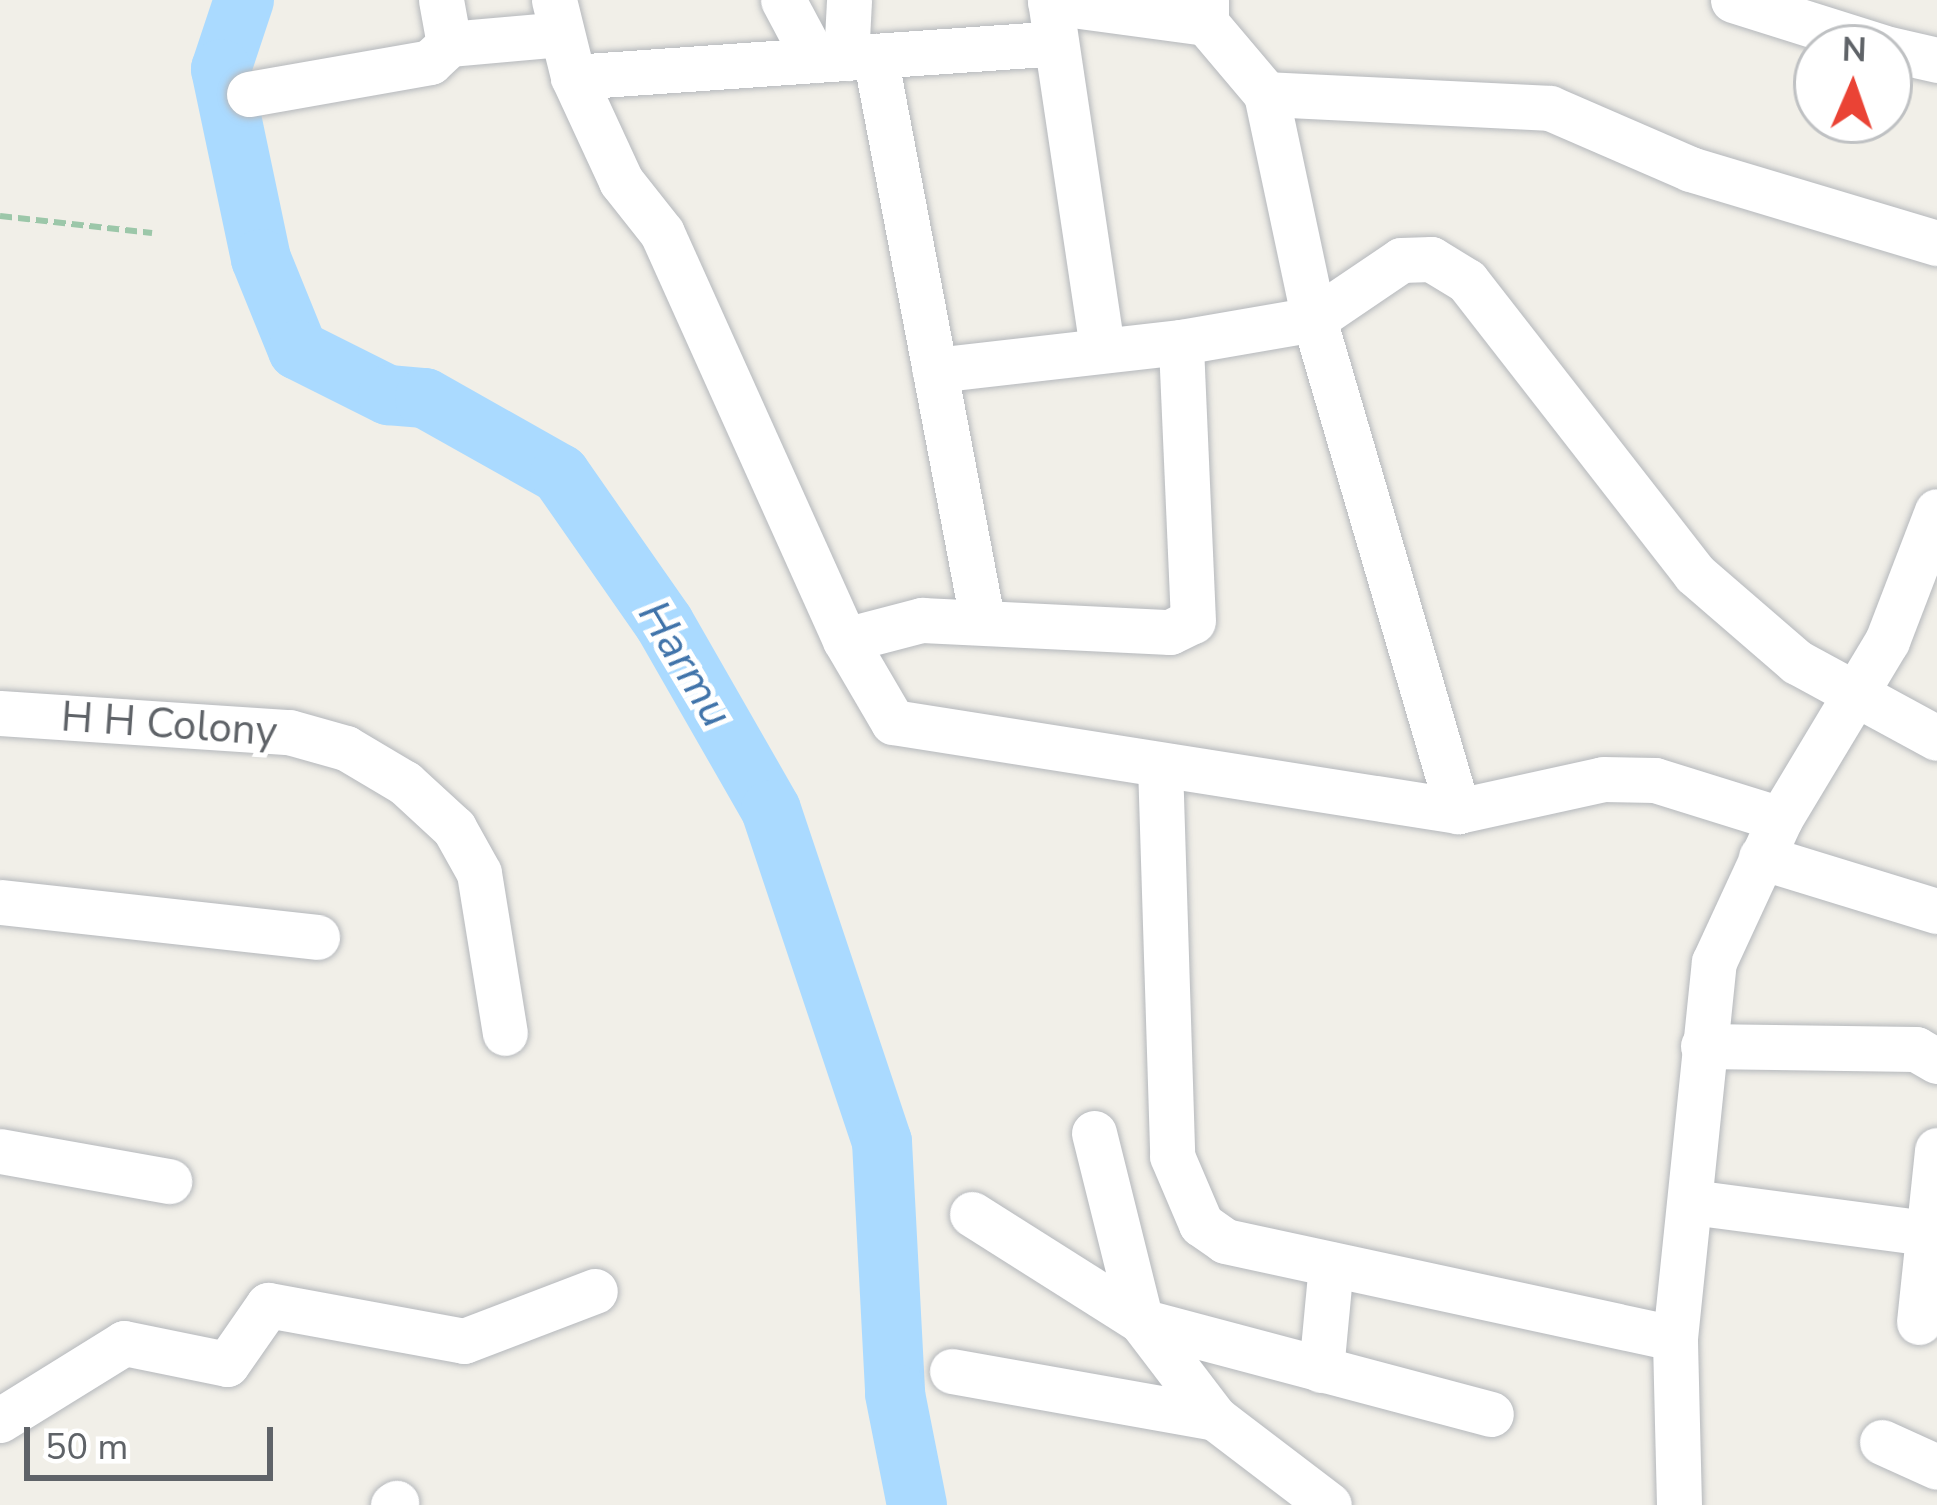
<!DOCTYPE html>
<html>
<head>
<meta charset="utf-8">
<style>
  body { margin:0 }
  #map { position:relative; width:1937px; height:1505px; overflow:hidden; background:#f1efe8; font-family:"Nunito Sans",sans-serif }
  div>[style] { position:absolute }
  .river>* { height:60px; margin:-30px; padding:0 30px; transform-origin:30px; border-radius:30px; background:#aadaff }
  .path>* { height:6px; margin-top:-3px; transform-origin:0; background:repeating-linear-gradient(90deg,#9cc7a9 0 12px,transparent 0 18px) }
  .roads { filter:drop-shadow(0 0 3px #b5b8bc) drop-shadow(0 0 3px #b5b8bc) }
  .minor>* { height:45px; margin:-22.5px; padding:0 22.5px; transform-origin:22.5px; border-radius:22.5px; background:#fff }
  span { translate:-50% -50%; white-space:nowrap; text-align:center; line-height:1.15; -webkit-text-stroke:10px #fff; paint-order:stroke }
  .street-label { font-size:42px; color:#5f6368 }
  .water-label { font-size:45px; color:#4174aa; font-style:italic }
  .north { position:absolute; left:1793px; top:24px; width:120px; height:120px; box-sizing:border-box; background:#fff; border:3px solid #bfc1c3; border-radius:50%; rotate:2deg; font-size:33px; font-weight:700; line-height:48px; text-align:center; color:#5f6368 }
  .north::after { content:''; display:block; margin:auto; width:42px; height:54px; background:#ea4335; clip-path:polygon(50% 0,100% 100%,50% 72%,0 100%) }
  .scale { position:absolute; left:24px; top:1427px; width:249px; height:54px; box-sizing:border-box; border:6px solid #5f6368; border-top:0; padding-left:15px; font-size:36px; line-height:42px; white-space:nowrap; color:#5f6368; -webkit-text-stroke:9px #fff; paint-order:stroke }
</style>
</head>
<body>
<div id="map">
  <div class="river">
    <div style="left:244px;top:0;width:73px;rotate:108.4deg"></div>
    <div style="left:221px;top:69px;width:194px;rotate:78.1deg"></div>
    <div style="left:261px;top:259px;width:98px;rotate:67.9deg"></div>
    <div style="left:298px;top:350px;width:101px;rotate:26.6deg"></div>
    <div style="left:388px;top:395px;width:37px;rotate:5deg"></div>
    <div style="left:425px;top:398px;width:155px;rotate:29.4deg"></div>
    <div style="left:560px;top:474px;width:182px;rotate:55.1deg"></div>
    <div style="left:664px;top:623px;width:215px;rotate:60.2deg"></div>
    <div style="left:771px;top:810px;width:350px;rotate:71.5deg"></div>
    <div style="left:882px;top:1142px;width:252px;rotate:87deg"></div>
    <div style="left:895px;top:1394px;width:113px;rotate:78.8deg"></div>
  </div>
  <div class="path">
    <div style="left:0;top:216px;width:153px;rotate:6.4deg"></div>
  </div>
  <div class="roads">
    <div class="minor">
      <div style="left:441px;top:0;width:45px;rotate:79.7deg"></div>
      <div style="left:554px;top:0;width:79px;rotate:76.1deg"></div>
      <div style="left:573px;top:77px;width:115px;rotate:65.2deg"></div>
      <div style="left:621px;top:181px;width:66px;rotate:51.7deg"></div>
      <div style="left:662px;top:233px;width:446px;rotate:65.8deg"></div>
      <div style="left:845px;top:640px;width:95px;rotate:59.7deg"></div>
      <div style="left:893px;top:722px;width:572px;rotate:8.95deg"></div>
      <div style="left:1458px;top:811px;width:148px;rotate:-12.4deg"></div>
      <div style="left:1603px;top:779px;width:52px;rotate:1.1deg"></div>
      <div style="left:1655px;top:780px;width:131px;rotate:17.3deg"></div>
      <div style="left:783px;top:0;width:68px;rotate:61.9deg"></div>
      <div style="left:1050px;top:0;width:354px;rotate:81.5deg"></div>
      <div style="left:1206px;top:0;width:23px;rotate:90deg"></div>
      <div style="left:1206px;top:23px;width:93px;rotate:49.8deg"></div>
      <div style="left:1266px;top:94px;width:230px;rotate:78deg"></div>
      <div style="left:1314px;top:319px;width:513px;rotate:73.69deg"></div>
      <div style="left:1733px;top:0;width:159px;rotate:17.5deg"></div>
      <div style="left:1050px;top:2px;width:157px;rotate:7.7deg"></div>
      <div style="left:1889px;top:49px;width:49px;rotate:12.9deg"></div>
      <div style="left:875px;top:56px;width:573px;rotate:79.24deg"></div>
      <div style="left:846px;top:58px;width:58px;rotate:-87deg"></div>
      <div style="left:573px;top:77px;width:477px;rotate:-4deg"></div>
      <div style="left:249px;top:94px;width:184px;rotate:-10deg"></div>
      <div style="left:430px;top:62px;width:26px;rotate:-43deg"></div>
      <div style="left:449px;top:44px;width:112px;rotate:-5.1deg"></div>
      <div style="left:1266px;top:94px;width:284px;rotate:2.8deg"></div>
      <div style="left:1550px;top:108px;width:153px;rotate:23.5deg"></div>
      <div style="left:1690px;top:169px;width:258px;rotate:16.7deg"></div>
      <div style="left:1181px;top:342px;width:135px;rotate:-9.8deg"></div>
      <div style="left:1314px;top:319px;width:105px;rotate:-34.1deg"></div>
      <div style="left:1401px;top:260px;width:30px;rotate:-2deg"></div>
      <div style="left:1431px;top:259px;width:42px;rotate:31.4deg"></div>
      <div style="left:1467px;top:281px;width:371px;rotate:52.1deg"></div>
      <div style="left:1695px;top:574px;width:135px;rotate:40.8deg"></div>
      <div style="left:1797px;top:662px;width:159px;rotate:28.5deg"></div>
      <div style="left:845px;top:640px;width:80px;rotate:-14.6deg"></div>
      <div style="left:922px;top:620px;width:248px;rotate:2.8deg"></div>
      <div style="left:1170px;top:632px;width:25px;rotate:-26deg"></div>
      <div style="left:1193px;top:621px;width:279px;rotate:-92.5deg"></div>
      <div style="left:1181px;top:342px;width:248px;rotate:173.5deg"></div>
      <div style="left:0;top:713px;width:290px;rotate:3.8deg"></div>
      <div style="left:289px;top:732px;width:59px;rotate:15.7deg"></div>
      <div style="left:346px;top:748px;width:69px;rotate:30.7deg"></div>
      <div style="left:405px;top:783px;width:67px;rotate:42.6deg"></div>
      <div style="left:454px;top:828px;width:51px;rotate:60.9deg"></div>
      <div style="left:479px;top:873px;width:162px;rotate:80.8deg"></div>
      <div style="left:1160px;top:765px;width:391px;rotate:88.2deg"></div>
      <div style="left:1172px;top:1156px;width:74px;rotate:66.9deg"></div>
      <div style="left:1201px;top:1224px;width:29px;rotate:35deg"></div>
      <div style="left:1225px;top:1241px;width:460px;rotate:12.2deg"></div>
      <div style="left:1761px;top:857px;width:184px;rotate:17.1deg"></div>
      <div style="left:0;top:902px;width:319px;rotate:6.3deg"></div>
      <div style="left:1703px;top:1046px;width:213px;rotate:0.8deg"></div>
      <div style="left:1916px;top:1049px;width:24px;rotate:30deg"></div>
      <div style="left:1094px;top:1133px;width:194px;rotate:76deg"></div>
      <div style="left:1141px;top:1321px;width:362px;rotate:14.9deg"></div>
      <div style="left:0;top:1151px;width:172px;rotate:10.1deg"></div>
      <div style="left:1691px;top:1202px;width:236px;rotate:7.5deg"></div>
      <div style="left:972px;top:1214px;width:200px;rotate:32.3deg"></div>
      <div style="left:1141px;top:1321px;width:122px;rotate:52.7deg"></div>
      <div style="left:1215px;top:1418px;width:143px;rotate:37.3deg"></div>
      <div style="left:1919px;top:1322px;width:173px;rotate:-84deg"></div>
      <div style="left:1321px;top:1370px;width:106px;rotate:-84.6deg"></div>
      <div style="left:952px;top:1371px;width:267px;rotate:10.1deg"></div>
      <div style="left:0;top:1420px;width:146px;rotate:-31.8deg"></div>
      <div style="left:124px;top:1343px;width:105px;rotate:11.5deg"></div>
      <div style="left:227px;top:1364px;width:72px;rotate:-55.2deg"></div>
      <div style="left:268px;top:1305px;width:199px;rotate:10.4deg"></div>
      <div style="left:464px;top:1341px;width:140px;rotate:-20.9deg"></div>
      <div style="left:1882px;top:1442px;width:60px;rotate:24.4deg"></div>
      <div style="left:393px;top:1505px;width:4px;rotate:-34deg"></div>
      <div style="left:1679px;top:1505px;width:167px;rotate:-91.4deg"></div>
      <div style="left:1675px;top:1338px;width:378px;rotate:-84.1deg"></div>
      <div style="left:1714px;top:962px;width:157px;rotate:-65.2deg"></div>
      <div style="left:1780px;top:819px;width:208px;rotate:-59deg"></div>
      <div style="left:1887px;top:641px;width:139px;rotate:-69deg"></div>
    </div>
  </div>
  <div class="street-label">
    <span style="left:169px;top:725px;rotate:4deg">H H Colony</span>
  </div>
  <div class="water-label">
    <span style="left:685px;top:664px;rotate:59deg">Harmu</span>
  </div>
  <div class="north">N</div>
  <div class="scale">50 m</div>
</div>
</body>
</html>
